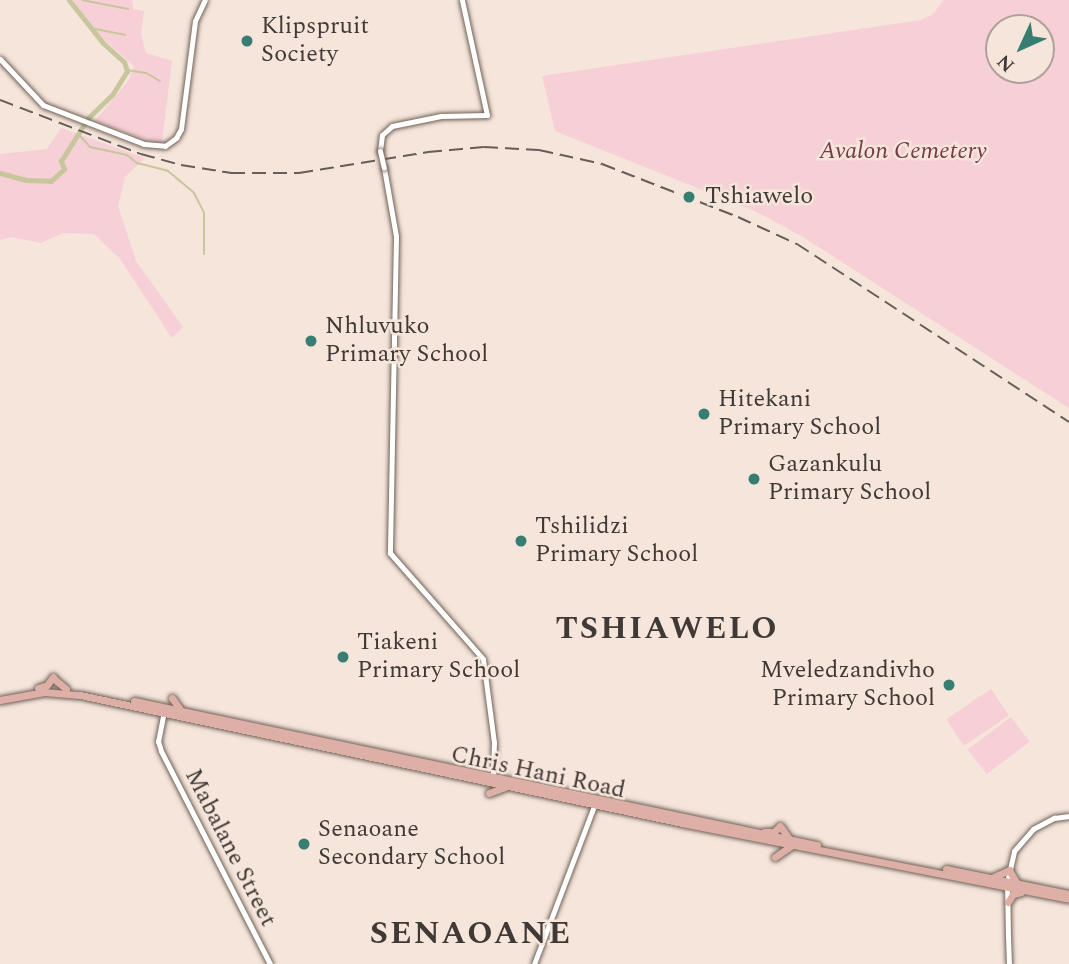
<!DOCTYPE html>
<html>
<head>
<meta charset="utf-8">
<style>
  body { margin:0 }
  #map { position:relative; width:1069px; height:964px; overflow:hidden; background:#f6e5db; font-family:Spectral,serif }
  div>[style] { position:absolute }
  .green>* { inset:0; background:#f7cfd6; transform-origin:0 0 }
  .stream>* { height:2px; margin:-1px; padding:0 1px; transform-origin:1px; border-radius:1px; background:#c7c69c }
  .river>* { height:5px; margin:-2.5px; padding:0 2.5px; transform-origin:2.5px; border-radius:2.5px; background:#c7c69c }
  .roads { filter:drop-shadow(0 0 2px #706258) drop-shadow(0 0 2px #706258) }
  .minor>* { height:5px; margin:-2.5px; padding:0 2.5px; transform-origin:2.5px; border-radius:2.5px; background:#fff }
  .major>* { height:7px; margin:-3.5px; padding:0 3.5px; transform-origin:3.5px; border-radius:3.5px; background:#ddafa7 }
  .rail>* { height:2px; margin-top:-1px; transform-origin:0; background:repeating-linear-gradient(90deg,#655d58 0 14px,transparent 0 21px) }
  .bridges { filter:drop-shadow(0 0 2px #706258) drop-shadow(0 0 2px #706258) }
  .minor-bridge>* { height:5px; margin:-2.5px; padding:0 2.5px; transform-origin:2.5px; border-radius:2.5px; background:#fff }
  .dots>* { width:19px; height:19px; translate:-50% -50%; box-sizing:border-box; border:4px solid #f6e5db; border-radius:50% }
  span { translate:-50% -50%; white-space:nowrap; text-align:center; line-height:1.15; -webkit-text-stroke:5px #f6e5db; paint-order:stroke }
  .poi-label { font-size:24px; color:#403a36 }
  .left { translate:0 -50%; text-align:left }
  .right { translate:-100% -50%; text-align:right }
  .park-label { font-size:24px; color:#773b4a; font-style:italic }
  .street-label { font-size:24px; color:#403a36 }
  .district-label { font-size:32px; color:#403a36; font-weight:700; letter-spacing:2px }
  .north { position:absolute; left:985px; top:14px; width:70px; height:70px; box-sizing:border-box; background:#f6e5db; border:2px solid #ada199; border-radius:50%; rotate:225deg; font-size:19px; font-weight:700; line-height:28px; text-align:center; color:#403a36 }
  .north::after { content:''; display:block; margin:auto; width:24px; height:32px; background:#387d72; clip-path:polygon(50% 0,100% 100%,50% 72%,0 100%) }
</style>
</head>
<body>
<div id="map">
  <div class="green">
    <div style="clip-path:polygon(73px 0,132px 0,133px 9px,144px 11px,141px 34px,146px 53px,172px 61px,162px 142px,155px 143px,95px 121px,129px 80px,134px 66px,102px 38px)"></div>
    <div style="clip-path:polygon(evenodd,944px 0,1069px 0,1069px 408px,803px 237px,755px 211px,555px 131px,542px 76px,921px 20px,932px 15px,944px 0,999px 28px,1041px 28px,1041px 70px,999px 70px,999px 28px)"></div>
    <div style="clip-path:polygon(61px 128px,145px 158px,125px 177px,118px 206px,136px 261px,183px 327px,172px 338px,120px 259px,94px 234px,63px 233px,41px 243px,11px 237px,0 240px,0 154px,47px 149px)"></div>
    <div style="left:991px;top:689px;width:32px;height:54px;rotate:56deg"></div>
    <div style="left:1011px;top:717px;width:31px;height:54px;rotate:53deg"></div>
  </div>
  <div class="stream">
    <div style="left:82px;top:0;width:47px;rotate:11.1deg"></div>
    <div style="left:90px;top:28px;width:36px;rotate:11deg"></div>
    <div style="left:127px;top:70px;width:19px;rotate:9deg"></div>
    <div style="left:146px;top:73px;width:16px;rotate:30deg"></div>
    <div style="left:78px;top:134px;width:18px;rotate:47deg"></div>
    <div style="left:90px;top:147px;width:38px;rotate:12deg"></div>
    <div style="left:127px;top:155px;width:13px;rotate:39deg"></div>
    <div style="left:137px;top:163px;width:32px;rotate:14deg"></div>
    <div style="left:168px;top:171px;width:34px;rotate:40deg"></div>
    <div style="left:194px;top:193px;width:22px;rotate:63deg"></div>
    <div style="left:204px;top:213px;width:41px;rotate:90deg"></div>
  </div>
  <div class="river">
    <div style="left:0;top:173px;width:27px;rotate:15deg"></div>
    <div style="left:26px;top:180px;width:25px;rotate:2deg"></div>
    <div style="left:51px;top:181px;width:18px;rotate:-43deg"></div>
    <div style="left:64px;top:169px;width:9px;rotate:-111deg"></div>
    <div style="left:61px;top:161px;width:51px;rotate:-57.9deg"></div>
    <div style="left:88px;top:118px;width:33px;rotate:-44deg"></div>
    <div style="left:112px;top:95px;width:28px;rotate:-58deg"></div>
    <div style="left:127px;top:71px;width:9px;rotate:-108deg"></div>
    <div style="left:124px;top:62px;width:28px;rotate:-138deg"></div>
    <div style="left:103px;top:43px;width:55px;rotate:-128.3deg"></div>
  </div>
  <div class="roads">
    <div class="minor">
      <div style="left:0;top:59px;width:63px;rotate:46.9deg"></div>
      <div style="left:43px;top:105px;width:108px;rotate:21.1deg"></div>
      <div style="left:144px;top:144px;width:21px;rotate:5deg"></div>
      <div style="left:165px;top:146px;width:14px;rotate:-36deg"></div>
      <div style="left:176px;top:138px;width:10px;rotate:-61deg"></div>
      <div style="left:181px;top:129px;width:109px;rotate:-82.6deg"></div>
      <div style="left:195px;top:21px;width:23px;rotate:-65deg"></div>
      <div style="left:380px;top:151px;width:16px;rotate:-83deg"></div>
      <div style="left:382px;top:135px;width:13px;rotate:-42deg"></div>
      <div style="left:392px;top:126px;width:50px;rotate:-11.5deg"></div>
      <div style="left:441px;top:116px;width:46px;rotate:-1.2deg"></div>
      <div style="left:487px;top:115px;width:118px;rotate:-102.3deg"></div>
      <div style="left:384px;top:168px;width:69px;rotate:80deg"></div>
      <div style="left:396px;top:236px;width:317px;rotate:91.1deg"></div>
      <div style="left:390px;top:553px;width:141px;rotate:48.7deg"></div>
      <div style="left:483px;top:659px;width:84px;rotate:82.5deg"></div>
      <div style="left:494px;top:742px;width:35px;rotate:92deg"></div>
      <div style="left:164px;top:711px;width:31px;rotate:101deg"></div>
      <div style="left:158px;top:741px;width:10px;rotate:73deg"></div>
      <div style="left:161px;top:751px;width:239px;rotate:62.9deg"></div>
      <div style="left:1008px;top:936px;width:28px;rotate:88deg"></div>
      <div style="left:1008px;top:937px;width:55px;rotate:-91deg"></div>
      <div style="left:1007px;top:882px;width:32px;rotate:-77deg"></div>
      <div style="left:1014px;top:851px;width:29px;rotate:-49deg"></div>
      <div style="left:1033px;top:829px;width:24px;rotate:-28deg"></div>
      <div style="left:1054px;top:818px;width:15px;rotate:-8deg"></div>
      <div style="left:534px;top:964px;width:172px;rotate:-69.2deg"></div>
    </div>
    <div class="major">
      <div style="left:53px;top:678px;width:17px;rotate:40deg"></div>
      <div style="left:38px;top:688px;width:9px;rotate:-18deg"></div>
      <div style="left:47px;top:685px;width:10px;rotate:-53deg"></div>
      <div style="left:172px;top:698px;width:16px;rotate:55deg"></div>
      <div style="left:0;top:700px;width:45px;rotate:-10.3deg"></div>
      <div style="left:44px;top:692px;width:36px;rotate:5deg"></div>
      <div style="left:80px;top:695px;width:615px;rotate:12deg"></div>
      <div style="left:682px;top:823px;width:394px;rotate:11.1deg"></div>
      <div style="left:134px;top:701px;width:698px;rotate:11.91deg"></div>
      <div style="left:489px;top:793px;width:17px;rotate:-21deg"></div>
      <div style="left:764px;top:832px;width:10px"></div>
      <div style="left:774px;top:832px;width:8px;rotate:-45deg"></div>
      <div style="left:780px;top:826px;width:16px;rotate:55deg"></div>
      <div style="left:775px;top:857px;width:19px;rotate:-35deg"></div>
      <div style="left:946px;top:869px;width:126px;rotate:11.5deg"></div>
      <div style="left:994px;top:877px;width:17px;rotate:-25deg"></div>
      <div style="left:1009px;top:870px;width:16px;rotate:60deg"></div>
      <div style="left:1008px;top:902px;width:9px;rotate:-58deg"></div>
      <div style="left:1013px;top:894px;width:8px;rotate:-14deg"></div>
    </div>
  </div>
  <div class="rail">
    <div style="left:0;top:100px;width:151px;rotate:21deg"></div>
    <div style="left:141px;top:154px;width:41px;rotate:15.4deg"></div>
    <div style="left:181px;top:165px;width:51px;rotate:9.1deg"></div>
    <div style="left:231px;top:173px;width:68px"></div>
    <div style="left:299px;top:173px;width:131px;rotate:-9.2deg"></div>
    <div style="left:428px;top:152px;width:56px;rotate:-5.1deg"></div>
    <div style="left:484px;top:147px;width:55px;rotate:3.1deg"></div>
    <div style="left:539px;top:150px;width:65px;rotate:12.5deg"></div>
    <div style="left:602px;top:164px;width:146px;rotate:21.3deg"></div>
    <div style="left:738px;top:217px;width:65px;rotate:24.6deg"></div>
    <div style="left:797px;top:244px;width:325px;rotate:33.2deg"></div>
  </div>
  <div class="bridges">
    <div class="minor-bridge">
      <div style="left:380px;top:151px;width:17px;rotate:77deg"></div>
    </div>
  </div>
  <div class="dots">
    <div style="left:247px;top:41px;background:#387d72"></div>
    <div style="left:689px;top:197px;background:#387d72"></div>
    <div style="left:311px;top:341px;background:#387d72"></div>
    <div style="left:704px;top:414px;background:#387d72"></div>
    <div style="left:754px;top:479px;background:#387d72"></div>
    <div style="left:521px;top:541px;background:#387d72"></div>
    <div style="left:343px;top:657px;background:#387d72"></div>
    <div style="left:949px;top:685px;background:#387d72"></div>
    <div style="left:304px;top:844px;background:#387d72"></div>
  </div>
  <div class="poi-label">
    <span class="left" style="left:261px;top:41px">Klipspruit<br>Society</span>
    <span class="left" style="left:705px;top:197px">Tshiawelo</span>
    <span class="left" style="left:325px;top:341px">Nhluvuko<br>Primary School</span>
    <span class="left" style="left:718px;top:414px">Hitekani<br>Primary School</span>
    <span class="left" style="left:768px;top:479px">Gazankulu<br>Primary School</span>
    <span class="left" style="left:535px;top:541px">Tshilidzi<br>Primary School</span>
    <span class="left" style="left:357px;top:657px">Tiakeni<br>Primary School</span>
    <span class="right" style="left:935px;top:685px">Mveledzandivho<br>Primary School</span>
    <span class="left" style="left:318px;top:844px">Senaoane<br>Secondary School</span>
  </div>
  <div class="park-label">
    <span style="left:903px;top:152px">Avalon Cemetery</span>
  </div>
  <div class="street-label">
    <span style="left:538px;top:773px;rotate:12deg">Chris Hani Road</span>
    <span style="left:230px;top:848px;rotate:63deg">Mabalane Street</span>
  </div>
  <div class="district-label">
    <span style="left:667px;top:629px">TSHIAWELO</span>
    <span style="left:471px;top:934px">SENAOANE</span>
  </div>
  <div class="north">N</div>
</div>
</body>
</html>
